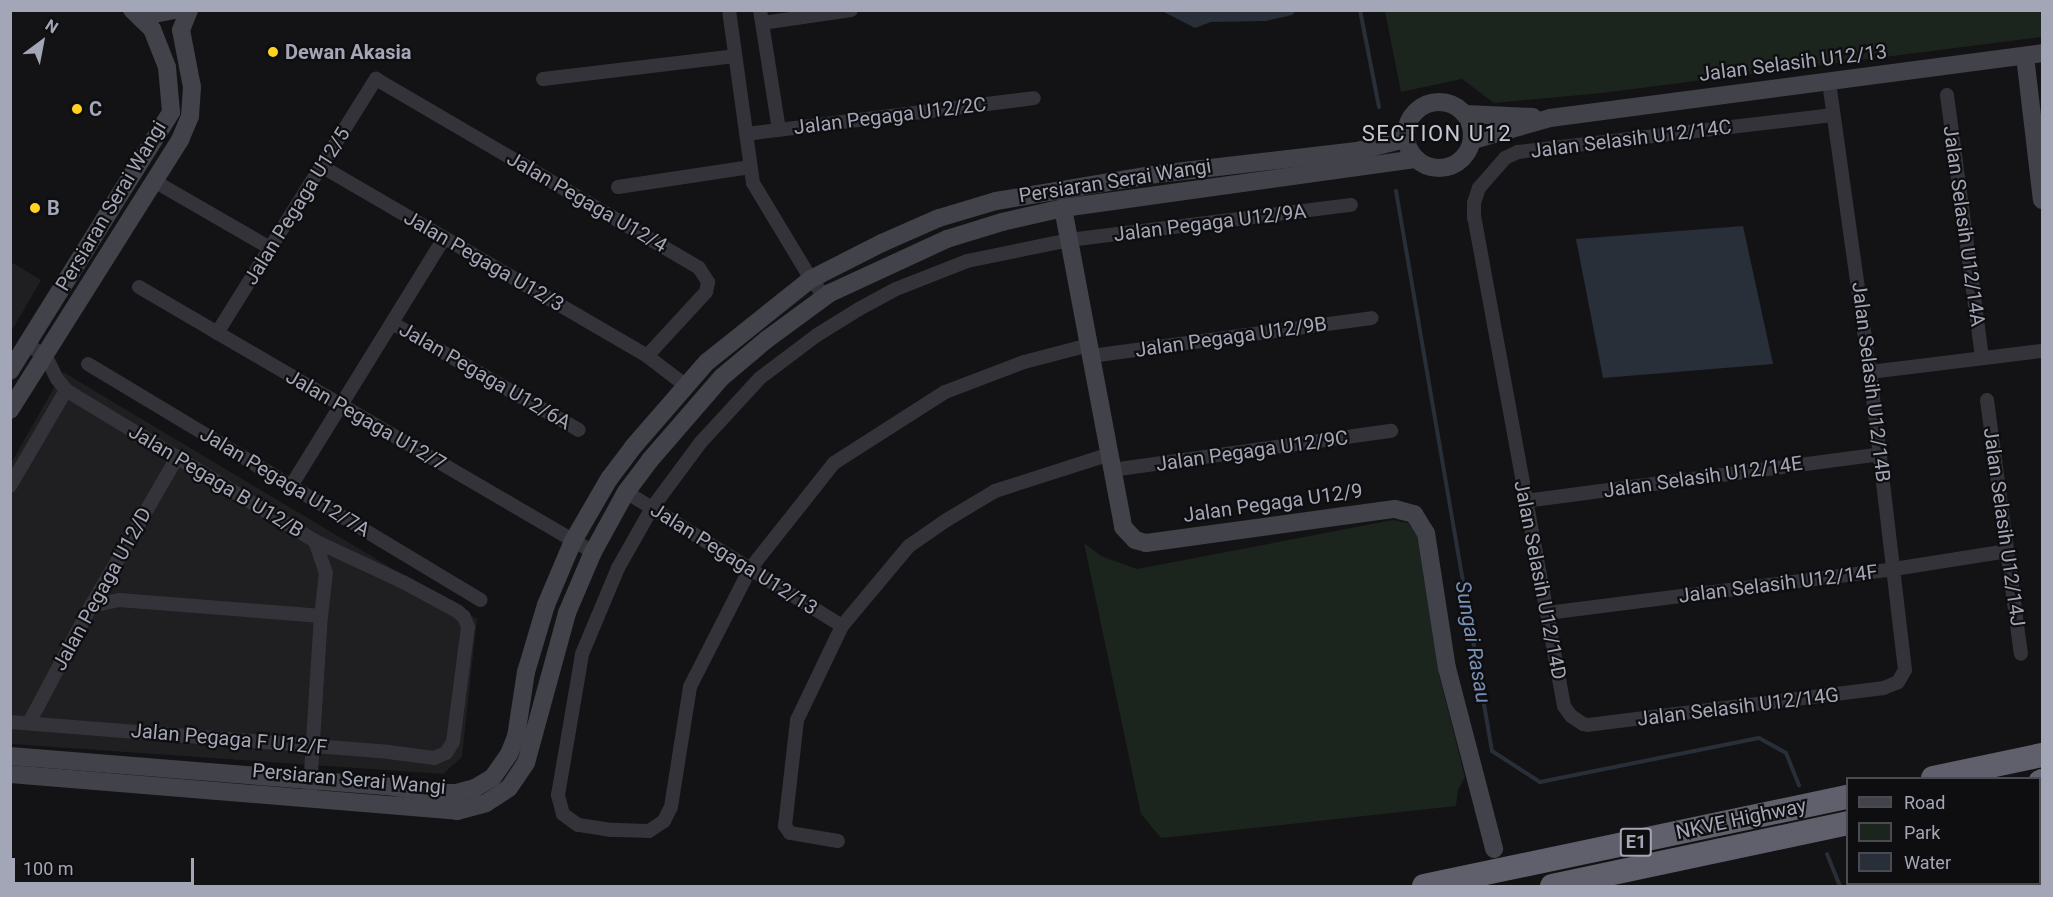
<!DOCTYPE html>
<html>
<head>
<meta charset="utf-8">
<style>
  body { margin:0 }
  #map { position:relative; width:2053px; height:897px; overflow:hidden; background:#131214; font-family:Roboto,sans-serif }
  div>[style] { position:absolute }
  .built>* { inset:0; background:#1f1e21 }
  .green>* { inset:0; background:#1c241e }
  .water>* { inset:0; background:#282f39 }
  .stream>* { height:4px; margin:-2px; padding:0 2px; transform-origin:2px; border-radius:2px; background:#282f39 }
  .street>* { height:14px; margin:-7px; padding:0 7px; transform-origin:7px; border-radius:7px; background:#333339 }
  .secondary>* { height:18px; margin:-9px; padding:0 9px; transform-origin:9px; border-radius:9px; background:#41424a }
  .secondary>.ring { margin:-9px; padding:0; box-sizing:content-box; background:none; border:18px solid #41424a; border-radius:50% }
  .highway>* { height:24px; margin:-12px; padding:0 12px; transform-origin:12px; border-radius:12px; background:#5f606b }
  .dots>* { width:16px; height:16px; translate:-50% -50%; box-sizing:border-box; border:3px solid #0e0d0f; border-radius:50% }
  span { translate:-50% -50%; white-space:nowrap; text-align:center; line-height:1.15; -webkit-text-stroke:4.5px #0e0d0f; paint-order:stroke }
  .shield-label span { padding:2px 4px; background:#0e0d0f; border:2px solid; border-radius:4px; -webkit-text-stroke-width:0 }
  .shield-label { font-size:18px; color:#a3a6b6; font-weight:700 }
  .poi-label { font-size:20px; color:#a3a6b6; font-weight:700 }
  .left { translate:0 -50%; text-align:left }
  .street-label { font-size:20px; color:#a3a6b6 }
  .water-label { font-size:21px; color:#778fb4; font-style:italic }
  .quarter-label { font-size:22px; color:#c4c6d1; letter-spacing:1.5px }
  .frame { position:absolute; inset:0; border:12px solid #a3a6b6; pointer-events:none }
  .legend { position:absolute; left:1846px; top:777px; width:195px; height:108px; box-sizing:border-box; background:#0e0d0f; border:2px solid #4a4a52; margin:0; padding:8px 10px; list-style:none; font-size:18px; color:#a3a6b6 }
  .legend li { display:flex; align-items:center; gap:12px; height:30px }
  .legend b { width:30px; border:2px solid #4a4a52 }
  .north { position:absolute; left:12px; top:12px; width:60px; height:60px; -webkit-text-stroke:4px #0e0d0f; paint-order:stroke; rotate:32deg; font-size:16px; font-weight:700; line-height:24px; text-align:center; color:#a3a6b6 }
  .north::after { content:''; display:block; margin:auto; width:21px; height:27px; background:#a3a6b6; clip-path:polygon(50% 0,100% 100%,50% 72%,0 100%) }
  .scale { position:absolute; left:12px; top:858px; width:182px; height:27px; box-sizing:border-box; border:3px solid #a3a6b6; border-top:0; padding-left:8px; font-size:18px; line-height:21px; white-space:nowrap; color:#a3a6b6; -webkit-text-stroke:4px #0e0d0f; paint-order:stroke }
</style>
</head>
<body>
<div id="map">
  <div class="built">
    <div style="clip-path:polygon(11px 262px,41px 280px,11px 332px)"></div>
    <div style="clip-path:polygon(63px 372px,477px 619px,462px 757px,443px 774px,11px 744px,11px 463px)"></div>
  </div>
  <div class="green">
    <div style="clip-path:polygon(2042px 10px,2042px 37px,1602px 93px,1494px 103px,1462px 79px,1401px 92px,1385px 11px)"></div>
    <div style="clip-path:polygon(1393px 520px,1408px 523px,1417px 535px,1439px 674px,1465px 777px,1458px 790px,1456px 806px,1161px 838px,1141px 814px,1084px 543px,1101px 556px,1137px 569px)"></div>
  </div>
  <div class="water">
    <div style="clip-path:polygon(1162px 11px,1296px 11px,1292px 15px,1266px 21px,1211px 22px,1195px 28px)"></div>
    <div style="clip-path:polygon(1743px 226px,1773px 364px,1603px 378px,1576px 239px)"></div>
  </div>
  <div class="stream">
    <div style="left:1360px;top:10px;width:99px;rotate:78.9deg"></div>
    <div style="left:1396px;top:191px;width:568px;rotate:80.27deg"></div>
    <div style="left:1492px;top:751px;width:57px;rotate:32.9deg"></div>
    <div style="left:1540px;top:782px;width:223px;rotate:-11.4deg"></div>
    <div style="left:1759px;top:738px;width:31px;rotate:29deg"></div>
    <div style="left:1786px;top:753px;width:35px;rotate:68deg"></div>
    <div style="left:1827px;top:854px;width:35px;rotate:68deg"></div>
  </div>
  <div class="street">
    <div style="left:729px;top:10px;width:175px;rotate:82.1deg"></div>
    <div style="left:753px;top:183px;width:112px;rotate:58.9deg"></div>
    <div style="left:811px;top:279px;width:23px;rotate:52deg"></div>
    <div style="left:760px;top:10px;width:121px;rotate:81deg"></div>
    <div style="left:762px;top:23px;width:90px;rotate:-8.3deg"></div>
    <div style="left:543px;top:79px;width:193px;rotate:-6.8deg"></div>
    <div style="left:1829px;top:82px;width:293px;rotate:82deg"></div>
    <div style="left:1870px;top:372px;width:300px;rotate:83.3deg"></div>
    <div style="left:1905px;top:670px;width:14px;rotate:120deg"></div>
    <div style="left:1898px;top:682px;width:15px;rotate:157deg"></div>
    <div style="left:1884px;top:688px;width:298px;rotate:172.9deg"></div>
    <div style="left:1588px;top:725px;width:5px;rotate:-169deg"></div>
    <div style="left:1583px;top:724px;width:14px;rotate:-146deg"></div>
    <div style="left:1571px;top:716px;width:12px;rotate:-125deg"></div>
    <div style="left:1564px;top:706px;width:496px;rotate:-100.4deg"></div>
    <div style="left:1474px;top:218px;width:15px;rotate:-90deg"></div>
    <div style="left:1474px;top:203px;width:16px;rotate:-72deg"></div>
    <div style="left:1479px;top:188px;width:40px;rotate:-49deg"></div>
    <div style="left:1505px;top:158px;width:14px;rotate:-25deg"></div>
    <div style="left:1518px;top:152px;width:317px;rotate:-6.7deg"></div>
    <div style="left:1947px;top:95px;width:264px;rotate:82.4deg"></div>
    <div style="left:746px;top:134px;width:290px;rotate:-7.1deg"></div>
    <div style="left:321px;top:166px;width:377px;rotate:30.2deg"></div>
    <div style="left:647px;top:356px;width:48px;rotate:37.3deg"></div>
    <div style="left:154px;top:181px;width:134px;rotate:30deg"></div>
    <div style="left:618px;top:187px;width:134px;rotate:-8.6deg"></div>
    <div style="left:139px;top:287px;width:526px;rotate:30.27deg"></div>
    <div style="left:392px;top:323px;width:215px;rotate:29.8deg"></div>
    <div style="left:217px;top:333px;width:300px;rotate:-58deg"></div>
    <div style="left:376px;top:79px;width:374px;rotate:30.3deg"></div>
    <div style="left:699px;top:268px;width:17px;rotate:57deg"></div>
    <div style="left:708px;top:282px;width:10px;rotate:101deg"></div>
    <div style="left:706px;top:292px;width:87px;rotate:132.7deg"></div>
    <div style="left:1089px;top:345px;width:67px;rotate:165.3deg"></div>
    <div style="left:1024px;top:362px;width:85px;rotate:159.2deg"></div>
    <div style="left:945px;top:392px;width:132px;rotate:147.4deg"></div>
    <div style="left:834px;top:463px;width:135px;rotate:128.4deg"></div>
    <div style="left:750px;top:569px;width:132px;rotate:117deg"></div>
    <div style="left:690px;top:687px;width:121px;rotate:99deg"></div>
    <div style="left:671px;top:807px;width:16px;rotate:117deg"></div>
    <div style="left:664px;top:821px;width:18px;rotate:146deg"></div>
    <div style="left:649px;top:831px;width:38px;rotate:-178deg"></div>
    <div style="left:611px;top:830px;width:33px;rotate:-171deg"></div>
    <div style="left:578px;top:825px;width:19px;rotate:-144deg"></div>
    <div style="left:563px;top:814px;width:20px;rotate:-105deg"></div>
    <div style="left:558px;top:795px;width:143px;rotate:-80.3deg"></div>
    <div style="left:582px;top:654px;width:93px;rotate:-67.3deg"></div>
    <div style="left:618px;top:568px;width:69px;rotate:-60.5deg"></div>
    <div style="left:652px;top:508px;width:82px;rotate:-53.4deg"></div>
    <div style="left:701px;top:442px;width:87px;rotate:-47.3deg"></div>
    <div style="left:760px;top:378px;width:71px;rotate:-37deg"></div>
    <div style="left:817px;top:335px;width:49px;rotate:-31.8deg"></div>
    <div style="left:859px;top:309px;width:42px;rotate:-28.4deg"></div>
    <div style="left:896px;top:289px;width:76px;rotate:-21.5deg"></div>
    <div style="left:967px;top:261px;width:104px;rotate:-11.6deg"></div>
    <div style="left:1069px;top:240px;width:284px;rotate:-7.1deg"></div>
    <div style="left:1091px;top:356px;width:283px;rotate:-7.7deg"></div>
    <div style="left:88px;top:364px;width:458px;rotate:31deg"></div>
    <div style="left:1870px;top:372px;width:173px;rotate:-7deg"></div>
    <div style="left:1987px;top:400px;width:256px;rotate:82.4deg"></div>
    <div style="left:1112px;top:470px;width:282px;rotate:-8deg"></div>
    <div style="left:10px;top:486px;width:111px;rotate:-59.7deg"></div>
    <div style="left:291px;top:486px;width:291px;rotate:-58.3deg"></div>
    <div style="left:626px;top:492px;width:254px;rotate:31.8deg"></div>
    <div style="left:1525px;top:501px;width:359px;rotate:-7.5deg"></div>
    <div style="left:91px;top:606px;width:29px;rotate:-12deg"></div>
    <div style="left:119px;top:600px;width:203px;rotate:4.5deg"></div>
    <div style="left:1547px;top:613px;width:350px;rotate:-7.2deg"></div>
    <div style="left:1894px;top:569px;width:115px;rotate:-9deg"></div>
    <div style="left:10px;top:722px;width:379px;rotate:4.5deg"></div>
    <div style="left:388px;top:752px;width:46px;rotate:7.4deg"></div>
    <div style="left:434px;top:758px;width:13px;rotate:-23deg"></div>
    <div style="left:446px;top:753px;width:13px;rotate:-58deg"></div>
    <div style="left:453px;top:742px;width:116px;rotate:-82.6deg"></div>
    <div style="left:468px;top:627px;width:11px;rotate:-112deg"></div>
    <div style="left:464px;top:617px;width:9px;rotate:-139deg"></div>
    <div style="left:457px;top:611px;width:61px;rotate:-151.8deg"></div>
    <div style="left:403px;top:582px;width:97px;rotate:-155deg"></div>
    <div style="left:315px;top:541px;width:291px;rotate:-148.8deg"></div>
    <div style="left:66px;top:390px;width:14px;rotate:-129deg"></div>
    <div style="left:57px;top:379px;width:25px;rotate:-116deg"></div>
    <div style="left:46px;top:356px;width:23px;rotate:-149deg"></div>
    <div style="left:29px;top:723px;width:132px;rotate:-62.1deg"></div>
    <div style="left:91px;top:606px;width:173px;rotate:-59.9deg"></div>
    <div style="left:310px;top:789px;width:173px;rotate:-86.4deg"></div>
    <div style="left:321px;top:616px;width:43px;rotate:-83.4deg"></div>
    <div style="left:326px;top:573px;width:34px;rotate:-109deg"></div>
    <div style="left:838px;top:841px;width:49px;rotate:-170.5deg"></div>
    <div style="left:790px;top:833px;width:9px;rotate:-126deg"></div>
    <div style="left:785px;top:826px;width:107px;rotate:-83.5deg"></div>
    <div style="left:797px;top:720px;width:104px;rotate:-64.4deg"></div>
    <div style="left:842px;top:626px;width:104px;rotate:-50.1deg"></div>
    <div style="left:909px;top:546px;width:44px;rotate:-34.8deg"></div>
    <div style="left:945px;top:521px;width:58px;rotate:-31deg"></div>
    <div style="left:995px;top:491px;width:121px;rotate:-17.8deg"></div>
  </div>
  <div class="secondary">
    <div style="left:138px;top:10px;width:16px;rotate:14deg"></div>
    <div style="left:154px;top:14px;width:20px;rotate:-11deg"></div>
    <div style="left:2025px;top:56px;width:145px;rotate:83.3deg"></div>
    <div class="ring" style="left:1406px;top:102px;width:48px;height:48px"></div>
    <div style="left:1466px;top:114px;width:67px;rotate:2.6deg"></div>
    <div style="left:1473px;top:140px;width:80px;rotate:-15.9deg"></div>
    <div style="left:1550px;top:118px;width:496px;rotate:-7.5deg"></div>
    <div style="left:1063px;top:208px;width:325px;rotate:79.3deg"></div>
    <div style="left:1123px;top:527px;width:18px;rotate:47deg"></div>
    <div style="left:1135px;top:540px;width:11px;rotate:15deg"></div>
    <div style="left:1146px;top:543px;width:251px;rotate:-7.8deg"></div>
    <div style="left:1395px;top:509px;width:20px;rotate:15deg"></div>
    <div style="left:1414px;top:514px;width:22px;rotate:58deg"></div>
    <div style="left:1426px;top:533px;width:137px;rotate:81.2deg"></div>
    <div style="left:1447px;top:668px;width:187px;rotate:75.4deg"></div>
    <div style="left:10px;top:371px;width:305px;rotate:-58.1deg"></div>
    <div style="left:171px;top:112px;width:45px;rotate:-95.1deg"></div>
    <div style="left:167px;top:67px;width:41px;rotate:-111.5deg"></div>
    <div style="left:152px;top:29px;width:28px;rotate:-136deg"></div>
    <div style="left:10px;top:410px;width:319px;rotate:-57.8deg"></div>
    <div style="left:180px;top:140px;width:26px;rotate:-67deg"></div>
    <div style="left:190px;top:116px;width:29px;rotate:-86deg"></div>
    <div style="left:192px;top:87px;width:58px;rotate:-100.9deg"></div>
    <div style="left:181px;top:30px;width:22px;rotate:-68deg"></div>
    <div style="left:10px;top:756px;width:385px;rotate:4.6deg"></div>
    <div style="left:394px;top:787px;width:37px;rotate:9deg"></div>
    <div style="left:431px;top:793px;width:25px"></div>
    <div style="left:456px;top:793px;width:20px;rotate:-15deg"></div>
    <div style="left:475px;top:788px;width:21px;rotate:-31deg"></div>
    <div style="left:493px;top:777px;width:28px;rotate:-55deg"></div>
    <div style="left:509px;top:754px;width:18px;rotate:-68deg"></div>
    <div style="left:516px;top:737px;width:66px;rotate:-81.3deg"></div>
    <div style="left:526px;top:672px;width:70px;rotate:-73.4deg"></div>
    <div style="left:546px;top:605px;width:69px;rotate:-67.1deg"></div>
    <div style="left:573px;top:541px;width:72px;rotate:-59.9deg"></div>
    <div style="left:609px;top:479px;width:40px;rotate:-53deg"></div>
    <div style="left:633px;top:447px;width:113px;rotate:-49deg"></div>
    <div style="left:707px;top:362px;width:133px;rotate:-38.6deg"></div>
    <div style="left:811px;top:279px;width:80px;rotate:-26.9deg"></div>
    <div style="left:882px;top:243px;width:62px;rotate:-23.7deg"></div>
    <div style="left:939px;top:218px;width:59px;rotate:-16.6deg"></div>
    <div style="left:996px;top:201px;width:164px;rotate:-9.5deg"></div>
    <div style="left:1158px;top:174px;width:200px;rotate:-6.6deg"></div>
    <div style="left:1357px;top:151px;width:50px;rotate:-13.8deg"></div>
    <div style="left:10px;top:774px;width:449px;rotate:4.7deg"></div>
    <div style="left:457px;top:811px;width:30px;rotate:-15deg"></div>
    <div style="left:486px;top:803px;width:27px;rotate:-33deg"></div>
    <div style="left:509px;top:788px;width:30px;rotate:-56deg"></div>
    <div style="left:526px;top:763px;width:156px;rotate:-74.7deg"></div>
    <div style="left:567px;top:613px;width:66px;rotate:-66.9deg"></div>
    <div style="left:593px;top:552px;width:68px;rotate:-61.2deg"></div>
    <div style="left:626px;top:492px;width:40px;rotate:-53deg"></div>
    <div style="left:650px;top:460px;width:110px;rotate:-49.1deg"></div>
    <div style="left:722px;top:377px;width:57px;rotate:-40.1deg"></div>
    <div style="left:766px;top:340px;width:79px;rotate:-36.3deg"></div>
    <div style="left:830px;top:293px;width:129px;rotate:-24.8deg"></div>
    <div style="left:947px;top:239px;width:58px;rotate:-17.2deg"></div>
    <div style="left:1002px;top:222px;width:63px;rotate:-12.9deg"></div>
    <div style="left:1063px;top:208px;width:357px;rotate:-7.9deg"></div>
  </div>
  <div class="highway">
    <div style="left:1933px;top:778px;width:111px;rotate:-11.9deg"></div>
    <div style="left:2040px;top:782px;width:2px;rotate:-27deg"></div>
    <div style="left:1424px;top:886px;width:433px;rotate:-11.9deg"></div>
    <div style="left:1552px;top:886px;width:303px;rotate:-12deg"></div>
  </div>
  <div class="dots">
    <div style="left:273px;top:52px;background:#ffd320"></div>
    <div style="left:77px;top:109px;background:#ffd320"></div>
    <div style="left:35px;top:208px;background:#ffd320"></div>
  </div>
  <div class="shield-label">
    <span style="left:1636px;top:842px">E1</span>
  </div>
  <div class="poi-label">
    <span class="left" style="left:285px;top:52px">Dewan Akasia</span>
    <span class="left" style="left:89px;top:109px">C</span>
    <span class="left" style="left:47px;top:208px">B</span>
  </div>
  <div class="street-label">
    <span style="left:1793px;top:63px;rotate:-7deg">Jalan Selasih U12/13</span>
    <span style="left:890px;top:116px;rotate:-7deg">Jalan Pegaga U12/2C</span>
    <span style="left:1631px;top:139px;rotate:-7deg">Jalan Selasih U12/14C</span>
    <span style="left:1115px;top:181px;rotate:-9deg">Persiaran Serai Wangi</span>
    <span style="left:587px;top:202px;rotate:30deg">Jalan Pegaga U12/4</span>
    <span style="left:111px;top:206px;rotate:-59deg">Persiaran Serai Wangi</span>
    <span style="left:297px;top:206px;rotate:-58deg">Jalan Pegaga U12/5</span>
    <span style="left:1210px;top:223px;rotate:-7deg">Jalan Pegaga U12/9A</span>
    <span style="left:1964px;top:226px;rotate:82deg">Jalan Selasih U12/14A</span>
    <span style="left:484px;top:261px;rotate:30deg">Jalan Pegaga U12/3</span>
    <span style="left:1231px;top:337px;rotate:-8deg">Jalan Pegaga U12/9B</span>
    <span style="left:485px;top:376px;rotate:30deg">Jalan Pegaga U12/6A</span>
    <span style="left:1871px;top:382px;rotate:83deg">Jalan Selasih U12/14B</span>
    <span style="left:366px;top:420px;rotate:30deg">Jalan Pegaga U12/7</span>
    <span style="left:1252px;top:451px;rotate:-8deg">Jalan Pegaga U12/9C</span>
    <span style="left:1703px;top:477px;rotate:-8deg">Jalan Selasih U12/14E</span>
    <span style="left:216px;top:481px;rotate:31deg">Jalan Pegaga B U12/B</span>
    <span style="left:285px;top:482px;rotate:31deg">Jalan Pegaga U12/7A</span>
    <span style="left:1273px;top:503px;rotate:-8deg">Jalan Pegaga U12/9</span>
    <span style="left:2004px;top:527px;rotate:82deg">Jalan Selasih U12/14J</span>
    <span style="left:734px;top:559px;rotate:32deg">Jalan Pegaga U12/13</span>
    <span style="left:1540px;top:580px;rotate:79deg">Jalan Selasih U12/14D</span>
    <span style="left:1778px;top:584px;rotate:-7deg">Jalan Selasih U12/14F</span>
    <span style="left:102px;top:589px;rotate:-61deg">Jalan Pegaga U12/D</span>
    <span style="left:1738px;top:707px;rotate:-7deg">Jalan Selasih U12/14G</span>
    <span style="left:229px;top:739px;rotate:5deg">Jalan Pegaga F U12/F</span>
    <span style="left:349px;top:779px;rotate:5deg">Persiaran Serai Wangi</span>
    <span style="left:1741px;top:819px;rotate:-12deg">NKVE Highway</span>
  </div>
  <div class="water-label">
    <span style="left:1473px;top:642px;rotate:80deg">Sungai Rasau</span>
  </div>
  <div class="quarter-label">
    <span style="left:1437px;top:134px">SECTION U12</span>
  </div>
  <div class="frame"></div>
  <ul class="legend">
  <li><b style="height:8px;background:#41424a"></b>Road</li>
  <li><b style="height:16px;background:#1c241e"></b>Park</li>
  <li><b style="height:16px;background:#282f39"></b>Water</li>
  </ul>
  <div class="north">N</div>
  <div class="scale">100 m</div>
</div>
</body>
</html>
